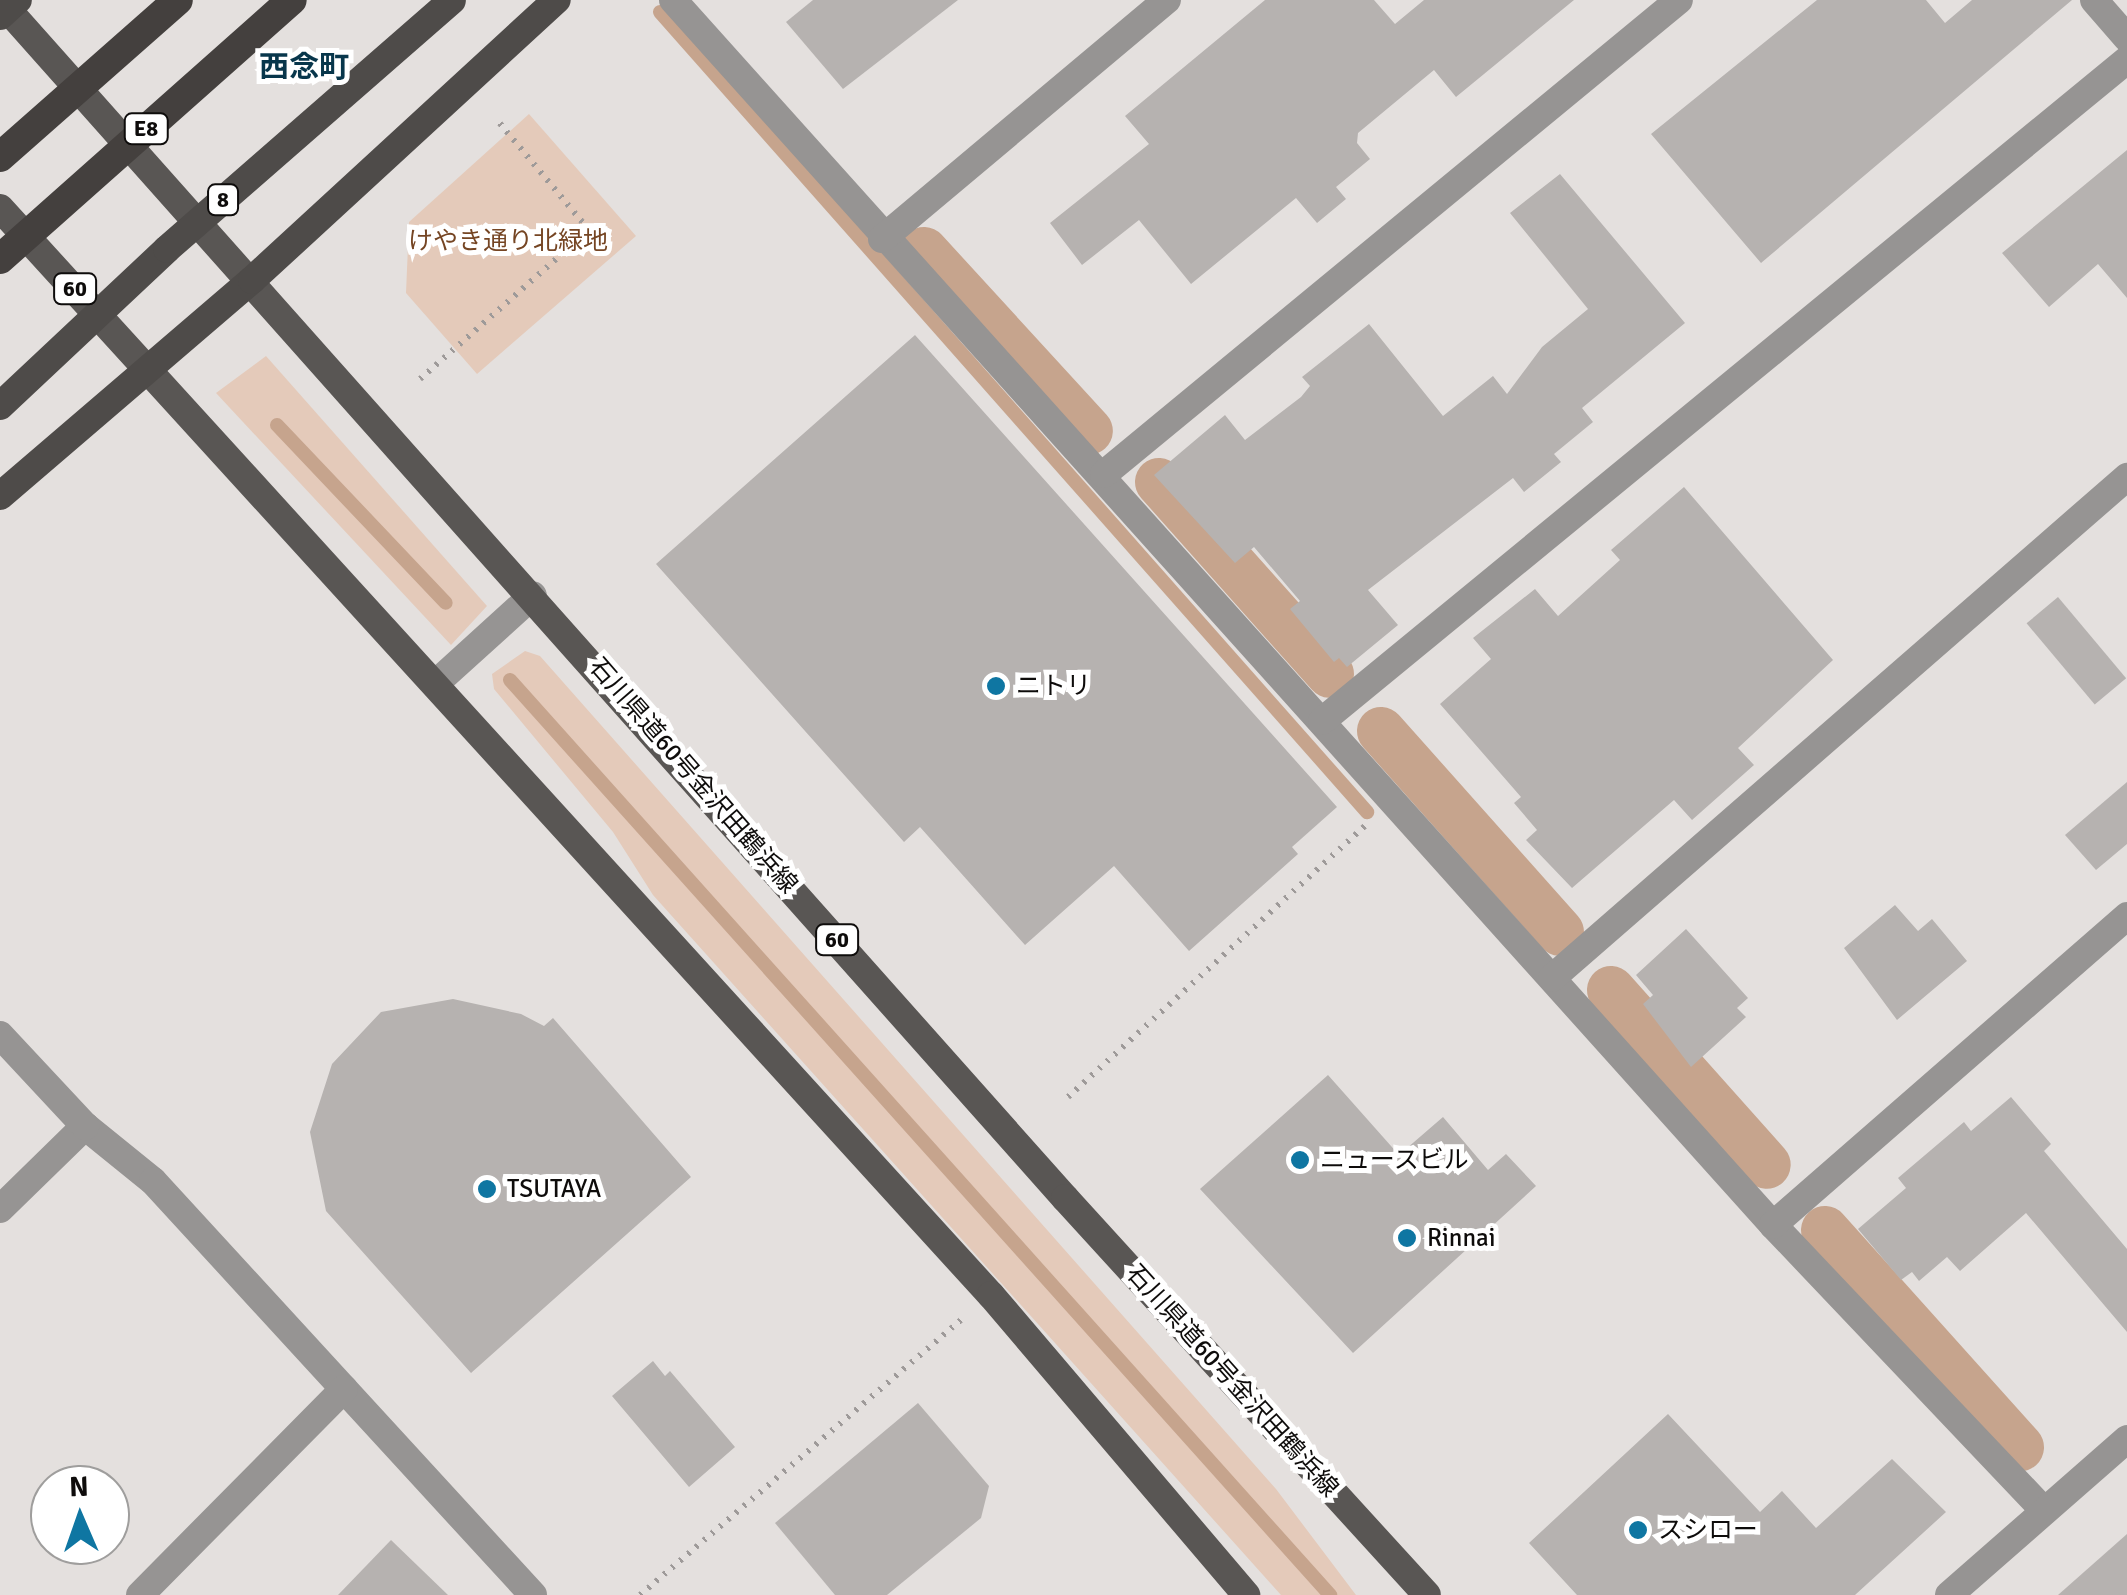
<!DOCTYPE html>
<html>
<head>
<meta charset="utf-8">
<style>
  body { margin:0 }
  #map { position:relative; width:2127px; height:1595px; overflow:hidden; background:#e4e0de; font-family:Signika,"Noto Sans JP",sans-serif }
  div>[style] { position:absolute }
  .green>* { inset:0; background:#e4caba }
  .stream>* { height:14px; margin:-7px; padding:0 7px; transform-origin:7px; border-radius:7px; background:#c6a48d }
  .canal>* { height:48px; margin:-24px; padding:0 24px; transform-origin:24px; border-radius:24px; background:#c6a48d }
  .building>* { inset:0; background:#b6b2b0; transform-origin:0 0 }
  .path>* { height:6px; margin-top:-3px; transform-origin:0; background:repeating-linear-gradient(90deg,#9e9a99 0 2.5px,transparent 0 10.5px) }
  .minor>* { height:28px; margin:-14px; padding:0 14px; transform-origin:14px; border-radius:14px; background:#969493 }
  .tertiary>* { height:28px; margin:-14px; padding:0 14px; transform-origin:14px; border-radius:14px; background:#969493 }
  .primary>* { height:28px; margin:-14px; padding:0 14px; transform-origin:14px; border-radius:14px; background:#595654 }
  .trunk>* { height:28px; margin:-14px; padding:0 14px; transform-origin:14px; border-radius:14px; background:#4e4b49 }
  .trunk-bridge>* { height:28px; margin:-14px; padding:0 14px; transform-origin:14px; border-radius:14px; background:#4e4b49 }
  .motorway-bridge>* { height:30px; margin:-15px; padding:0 15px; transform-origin:15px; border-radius:15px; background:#44403e }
  .dots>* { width:28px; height:28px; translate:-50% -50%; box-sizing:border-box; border:5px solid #fff; border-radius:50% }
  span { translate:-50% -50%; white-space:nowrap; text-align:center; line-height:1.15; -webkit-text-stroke:10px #fff; paint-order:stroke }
  .shield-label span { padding:2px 8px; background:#fff; border:2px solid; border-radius:8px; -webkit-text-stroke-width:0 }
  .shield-label { font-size:22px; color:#0e0c0b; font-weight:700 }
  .park-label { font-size:25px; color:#754523 }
  .poi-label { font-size:25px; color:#0e0c0b }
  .left { translate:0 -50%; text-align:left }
  .street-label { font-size:25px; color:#0e0c0b }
  .quarter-label { font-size:30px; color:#08364b; font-weight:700 }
  .north { position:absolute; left:30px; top:1465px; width:100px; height:100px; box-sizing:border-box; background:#fff; border:2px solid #9f9e9d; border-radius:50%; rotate:358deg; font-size:28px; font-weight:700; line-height:40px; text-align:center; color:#0e0c0b }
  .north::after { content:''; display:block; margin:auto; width:35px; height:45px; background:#0f76a2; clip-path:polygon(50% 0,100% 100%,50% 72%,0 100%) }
</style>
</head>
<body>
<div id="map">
  <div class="green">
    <div style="clip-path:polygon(529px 114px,636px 236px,477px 374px,406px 293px,409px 222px)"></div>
    <div style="clip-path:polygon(266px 356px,487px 606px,451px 645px,216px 393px)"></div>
    <div style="clip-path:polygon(525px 651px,540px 656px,1276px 1489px,1356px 1595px,1281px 1595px,653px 895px,613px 832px,494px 689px,492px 674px)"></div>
  </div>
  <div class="stream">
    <div style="left:660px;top:12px;width:1068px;rotate:48.53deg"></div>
    <div style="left:277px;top:425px;width:245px;rotate:46.5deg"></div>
    <div style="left:510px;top:680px;width:1229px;rotate:48.13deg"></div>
  </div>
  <div class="canal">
    <div style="left:924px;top:251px;width:244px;rotate:47.5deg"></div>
    <div style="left:1159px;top:482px;width:257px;rotate:48.3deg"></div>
    <div style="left:1381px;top:731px;width:269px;rotate:48.3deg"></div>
    <div style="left:1611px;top:990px;width:234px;rotate:48.3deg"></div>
    <div style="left:1825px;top:1230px;width:292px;rotate:48.1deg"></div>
  </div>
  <div class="building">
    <div style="clip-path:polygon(813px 0,958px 0,843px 89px,786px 22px)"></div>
    <div style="clip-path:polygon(1265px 0,1374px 0,1395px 24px,1424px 0,1574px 0,1456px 97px,1434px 70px,1358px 133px,1357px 143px,1370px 159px,1336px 187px,1346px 199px,1317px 223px,1296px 198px,1191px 284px,1139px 220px,1082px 265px,1050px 223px,1149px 144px,1125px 116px)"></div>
    <div style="clip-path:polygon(1817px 0,1926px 0,1945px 23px,1972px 0,2072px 0,1761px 263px,1651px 134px)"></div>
    <div style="clip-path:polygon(2127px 150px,2127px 298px,2098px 264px,2049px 307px,2002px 253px)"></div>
    <div style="clip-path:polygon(1560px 174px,1685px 323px,1582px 408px,1593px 422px,1554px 454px,1561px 462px,1524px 492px,1513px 478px,1368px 590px,1398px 625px,1347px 667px,1339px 658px,1334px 662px,1290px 609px,1300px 601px,1254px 547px,1235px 563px,1154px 475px,1225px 415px,1245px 440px,1301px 397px,1310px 386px,1302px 377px,1369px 324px,1443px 416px,1493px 376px,1507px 394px,1542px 347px,1588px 309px,1510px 213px)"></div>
    <div style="clip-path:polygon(915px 335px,1337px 807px,1292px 847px,1298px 854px,1189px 951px,1114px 866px,1025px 945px,920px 827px,904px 842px,656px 564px)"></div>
    <div style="clip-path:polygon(1684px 487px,1833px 660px,1738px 748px,1754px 765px,1692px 820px,1674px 800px,1572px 888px,1526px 840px,1537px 830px,1514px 803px,1521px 797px,1440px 704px,1491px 659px,1473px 638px,1535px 589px,1558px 616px,1620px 560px,1611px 550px)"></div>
    <div style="left:2058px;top:597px;width:106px;height:41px;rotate:50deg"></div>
    <div style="clip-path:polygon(2127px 782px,2127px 844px,2096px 870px,2065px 835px)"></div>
    <div style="clip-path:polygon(1895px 905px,1918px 931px,1932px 919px,1967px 961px,1897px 1020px,1844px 948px)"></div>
    <div style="clip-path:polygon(1686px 929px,1748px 998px,1737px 1008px,1746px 1017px,1691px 1067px,1643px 1004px,1653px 995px,1636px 975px)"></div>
    <div style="clip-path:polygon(453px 999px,521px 1014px,544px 1026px,553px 1018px,691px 1177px,471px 1373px,326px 1211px,310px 1132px,332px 1064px,381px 1012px)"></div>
    <div style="clip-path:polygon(1328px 1075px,1399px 1155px,1443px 1117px,1488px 1170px,1506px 1154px,1536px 1186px,1353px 1353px,1200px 1189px)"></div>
    <div style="clip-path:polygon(2011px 1097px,2051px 1144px,2044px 1151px,2127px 1249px,2127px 1332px,2026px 1213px,1960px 1271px,1947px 1257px,1919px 1281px,1912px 1272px,1901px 1280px,1858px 1229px,1906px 1188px,1898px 1178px,1964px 1122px,1971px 1131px)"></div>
    <div style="clip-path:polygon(653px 1361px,665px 1376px,670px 1371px,735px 1447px,689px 1487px,612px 1396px)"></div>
    <div style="clip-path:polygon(918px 1403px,989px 1486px,981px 1518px,887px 1595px,835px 1595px,775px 1523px)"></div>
    <div style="clip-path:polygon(1668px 1414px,1760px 1512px,1782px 1491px,1816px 1528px,1892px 1459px,1946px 1512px,1855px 1595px,1577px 1595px,1529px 1543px)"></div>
    <div style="clip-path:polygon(2127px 1534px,2127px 1595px,2058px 1595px)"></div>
    <div style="clip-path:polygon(391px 1540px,448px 1595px,338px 1595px)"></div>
  </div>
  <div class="path">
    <div style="left:420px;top:379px;width:225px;rotate:-41.4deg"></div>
    <div style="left:589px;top:230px;width:143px;rotate:-129.9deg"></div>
    <div style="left:1068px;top:1097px;width:403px;rotate:-42.4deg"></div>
    <div style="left:640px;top:1595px;width:428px;rotate:-40.6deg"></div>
  </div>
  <div class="minor">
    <div style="left:673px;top:0;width:1646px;rotate:48.08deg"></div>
    <div style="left:1773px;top:1225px;width:394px;rotate:46.5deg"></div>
    <div style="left:2094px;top:0;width:50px;rotate:49deg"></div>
    <div style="left:882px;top:239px;width:372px;rotate:-40deg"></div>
    <div style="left:1104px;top:474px;width:745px;rotate:-39.5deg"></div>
    <div style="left:435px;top:684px;width:132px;rotate:-42.2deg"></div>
    <div style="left:1322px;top:721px;width:1042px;rotate:-39.39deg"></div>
    <div style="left:1552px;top:978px;width:763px;rotate:-41.07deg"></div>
    <div style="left:0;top:1209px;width:119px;rotate:-44.3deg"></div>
    <div style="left:85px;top:1126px;width:87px;rotate:39deg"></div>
    <div style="left:153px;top:1181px;width:562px;rotate:47.45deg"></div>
    <div style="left:1773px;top:1225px;width:470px;rotate:-41.1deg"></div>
    <div style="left:140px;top:1595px;width:290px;rotate:-45.3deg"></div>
  </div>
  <div class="tertiary">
    <div style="left:0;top:1035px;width:125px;rotate:47deg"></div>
    <div style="left:1949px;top:1595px;width:237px;rotate:-41.2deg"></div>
  </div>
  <div class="primary">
    <div style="left:0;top:1px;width:1602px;rotate:48.34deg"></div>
    <div style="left:1065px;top:1198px;width:537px;rotate:47.64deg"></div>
    <div style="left:0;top:208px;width:1471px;rotate:47.65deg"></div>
    <div style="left:991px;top:1295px;width:394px;rotate:49.6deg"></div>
  </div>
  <div class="trunk">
    <div style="left:0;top:496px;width:332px;rotate:-40.6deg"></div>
    <div style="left:252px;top:280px;width:414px;rotate:-42.6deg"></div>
  </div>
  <div class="trunk-bridge">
    <div style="left:0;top:16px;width:24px;rotate:-42deg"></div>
    <div style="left:0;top:406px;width:229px;rotate:-43.2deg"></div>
    <div style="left:167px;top:249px;width:378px;rotate:-41.1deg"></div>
  </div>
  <div class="motorway-bridge">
    <div style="left:0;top:157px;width:237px;rotate:-41.4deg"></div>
    <div style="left:0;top:259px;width:390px;rotate:-41.6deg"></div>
  </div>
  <div class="dots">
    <div style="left:996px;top:686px;background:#0f76a2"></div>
    <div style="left:1300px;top:1160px;background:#0f76a2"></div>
    <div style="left:487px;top:1189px;background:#0f76a2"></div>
    <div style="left:1407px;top:1238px;background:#0f76a2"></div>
    <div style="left:1638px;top:1530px;background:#0f76a2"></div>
  </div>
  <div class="shield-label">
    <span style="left:146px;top:129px">E8</span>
    <span style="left:223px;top:200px">8</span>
    <span style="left:75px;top:289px">60</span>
    <span style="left:837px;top:940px">60</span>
  </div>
  <div class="park-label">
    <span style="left:508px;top:241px">けやき通り北緑地</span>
  </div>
  <div class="poi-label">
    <span class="left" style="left:1016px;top:686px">ニトリ</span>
    <span class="left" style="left:1320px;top:1160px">ニュースビル</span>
    <span class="left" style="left:507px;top:1189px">TSUTAYA</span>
    <span class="left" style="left:1427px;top:1238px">Rinnai</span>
    <span class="left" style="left:1658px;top:1530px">スシロー</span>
  </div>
  <div class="street-label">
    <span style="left:693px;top:776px;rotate:49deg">石川県道60号金沢田鶴浜線</span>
    <span style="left:1232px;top:1381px;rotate:48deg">石川県道60号金沢田鶴浜線</span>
  </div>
  <div class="quarter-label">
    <span style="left:304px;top:68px">西念町</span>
  </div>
  <div class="north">N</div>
</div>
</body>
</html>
